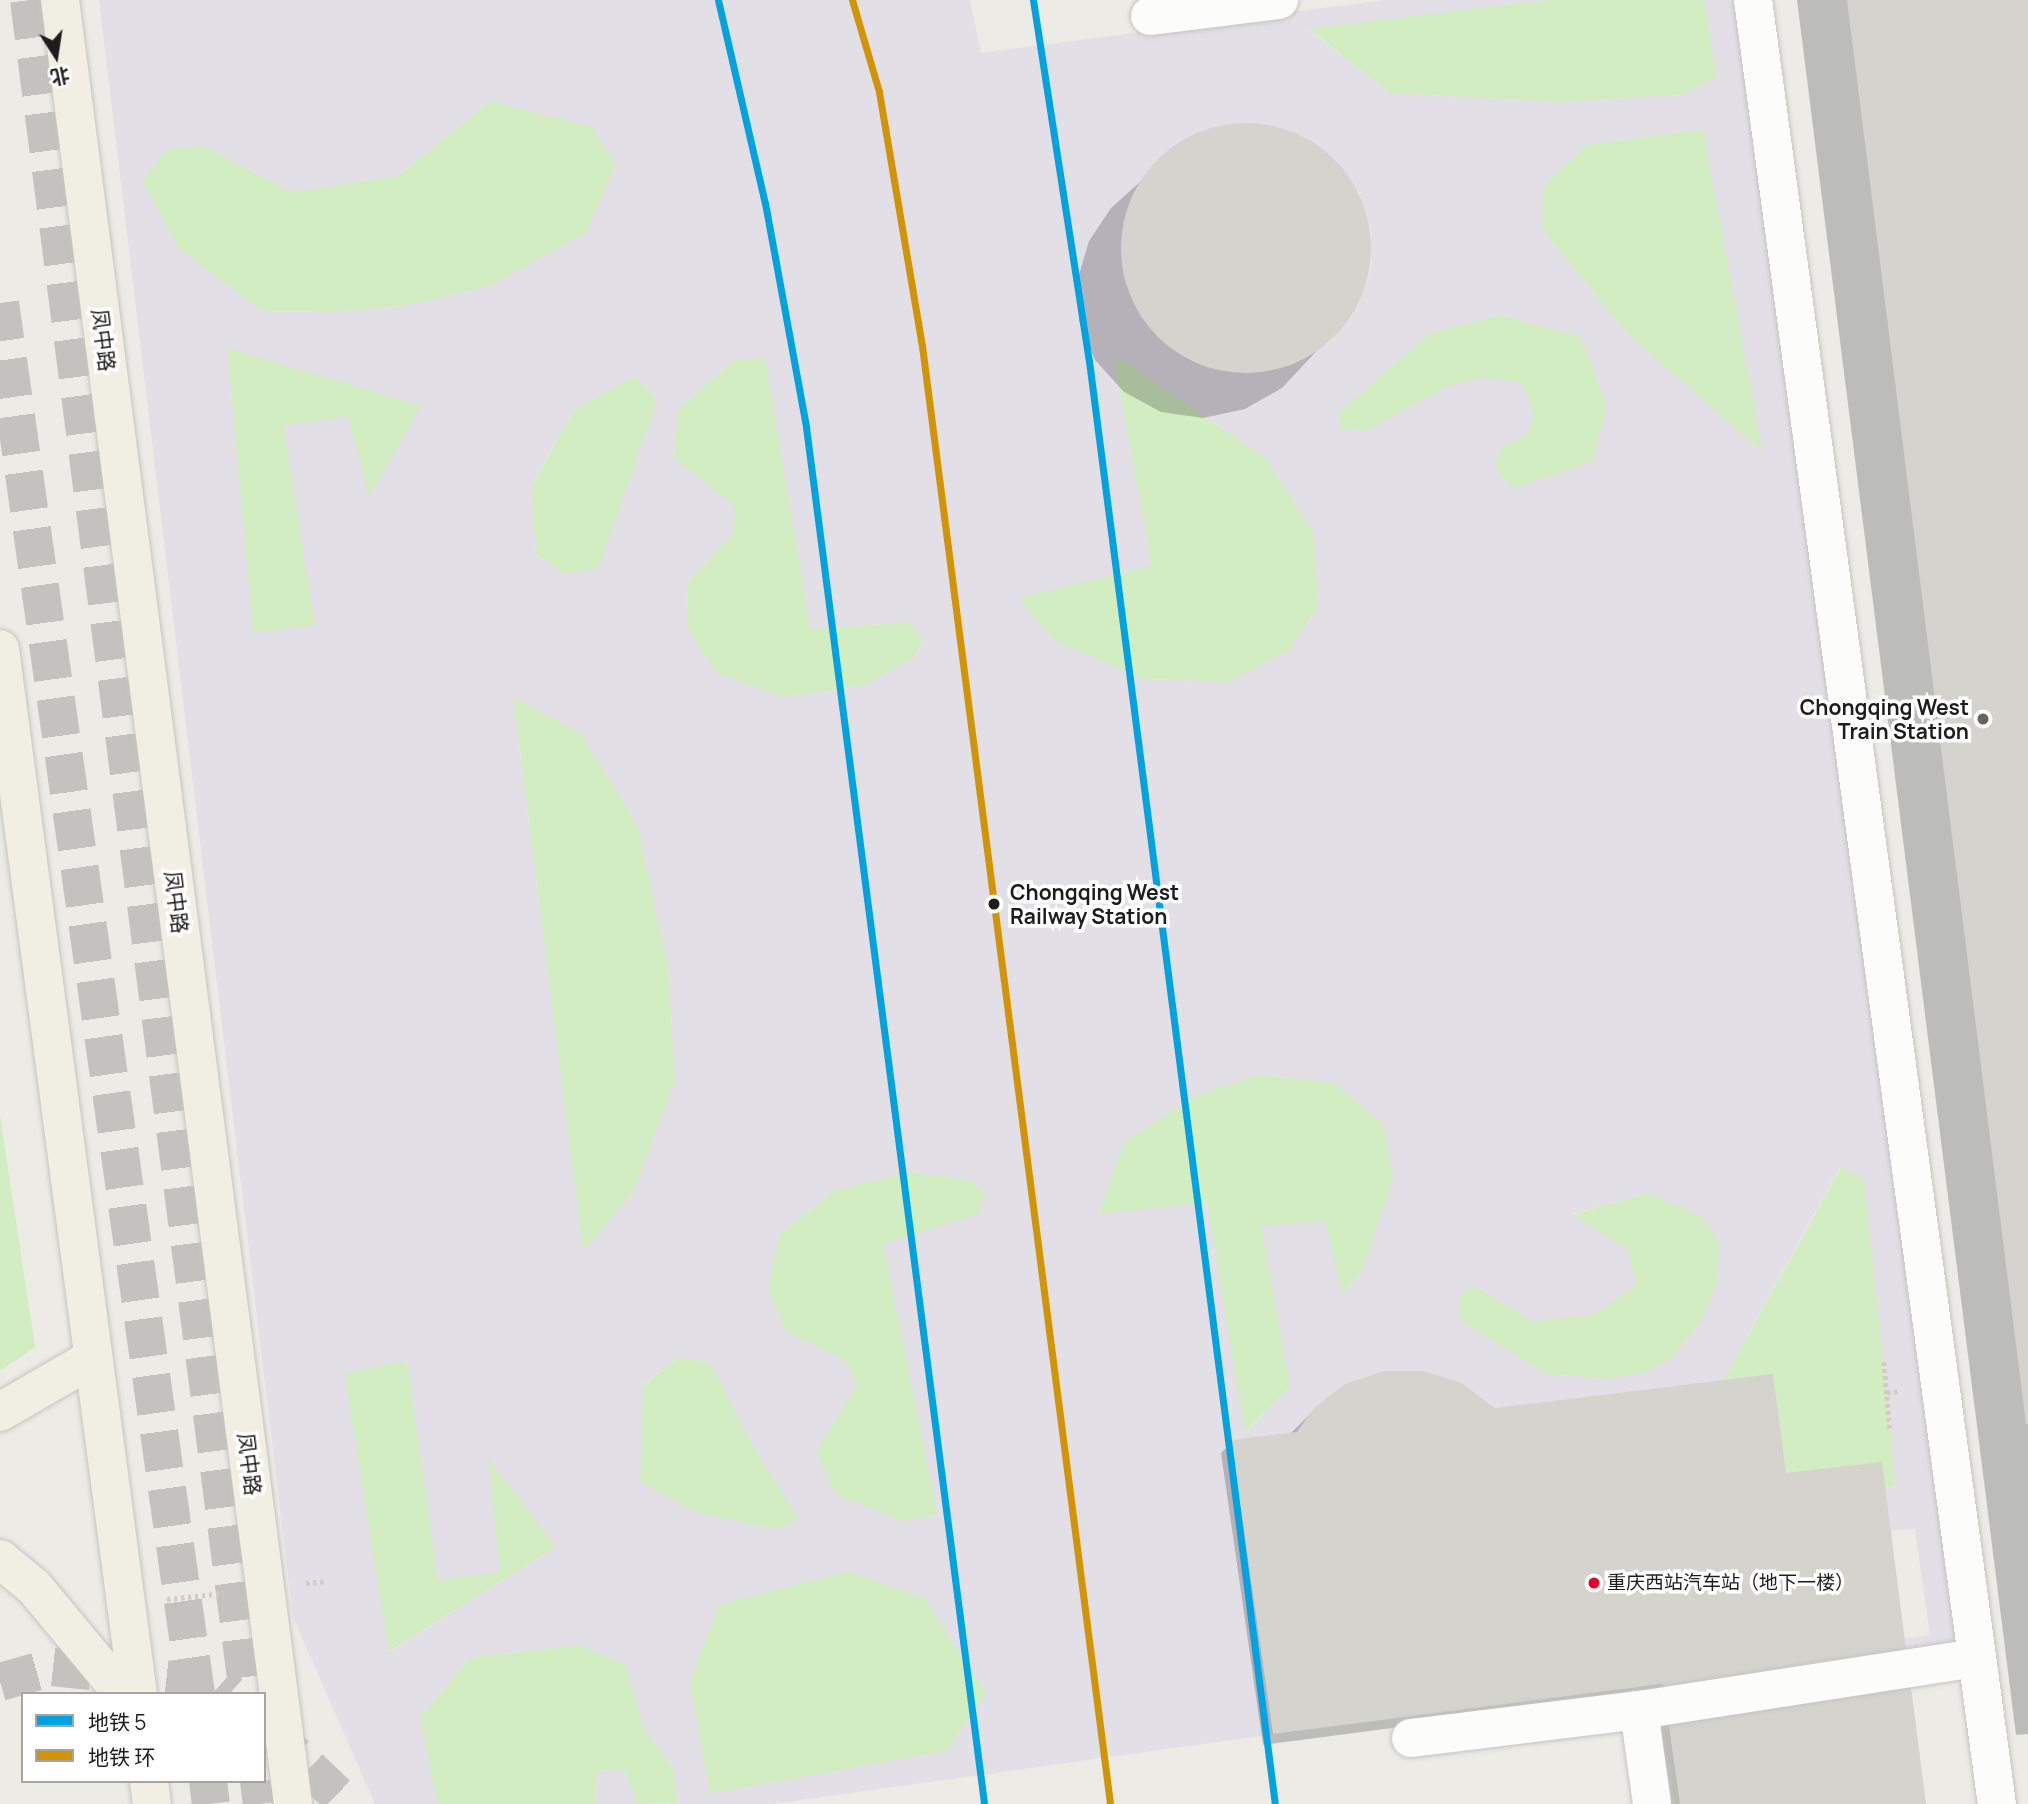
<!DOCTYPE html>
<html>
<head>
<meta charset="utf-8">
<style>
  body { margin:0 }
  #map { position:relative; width:2028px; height:1804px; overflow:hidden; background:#ecebe6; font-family:Manrope,"Noto Sans SC",sans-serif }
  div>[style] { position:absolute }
  .grass>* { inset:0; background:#d2edc1 }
  .plaza>* { inset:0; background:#e2dfe6 }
  .shadow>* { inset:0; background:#0003 }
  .building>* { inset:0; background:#d5d3ce }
  .round { border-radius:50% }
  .minor-tunnel>* { height:38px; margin-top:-19px; transform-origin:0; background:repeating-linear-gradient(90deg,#c3c2be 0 38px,transparent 0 57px) }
  .major-tunnel>* { height:38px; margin-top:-19px; transform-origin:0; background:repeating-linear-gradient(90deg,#c3c2be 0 38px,transparent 0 57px) }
  .path>* { height:4.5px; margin-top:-2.25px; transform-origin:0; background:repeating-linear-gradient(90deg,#d7cac5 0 3.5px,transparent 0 7px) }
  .roads { filter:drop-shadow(0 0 2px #c4c4c2) drop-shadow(0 0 2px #c4c4c2) }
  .minor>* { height:38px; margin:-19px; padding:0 19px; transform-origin:19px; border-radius:19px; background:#fcfcfb }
  .major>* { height:38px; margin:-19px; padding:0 19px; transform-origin:19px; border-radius:19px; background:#f1eee3 }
  .metro-1>* { height:7px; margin:-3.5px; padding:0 3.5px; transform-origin:3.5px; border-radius:3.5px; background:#00a3e0 }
  .metro-2>* { height:7px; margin:-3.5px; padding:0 3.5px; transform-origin:3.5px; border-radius:3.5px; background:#d29404 }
  .dots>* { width:19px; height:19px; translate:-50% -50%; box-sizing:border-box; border:4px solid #fff; border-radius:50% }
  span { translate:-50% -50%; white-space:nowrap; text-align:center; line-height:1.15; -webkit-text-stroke:7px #fff; paint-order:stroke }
  .bus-label { font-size:19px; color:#1d1d1d }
  .left { translate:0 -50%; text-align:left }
  .street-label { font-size:21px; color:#1d1d1d }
  .poi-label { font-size:21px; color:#1d1d1d; font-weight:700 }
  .right { translate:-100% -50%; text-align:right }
  .stop-label { font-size:21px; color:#1d1d1d; font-weight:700 }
  .legend { position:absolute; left:21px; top:1692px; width:245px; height:91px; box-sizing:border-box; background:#fff; border:2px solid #a5a5a5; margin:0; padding:9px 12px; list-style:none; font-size:21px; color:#1d1d1d }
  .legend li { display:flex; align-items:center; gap:14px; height:35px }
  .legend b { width:35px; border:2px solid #a5a5a5 }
  .north { position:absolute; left:21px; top:21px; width:70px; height:70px; -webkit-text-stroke:5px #fff; paint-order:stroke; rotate:168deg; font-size:19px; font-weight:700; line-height:28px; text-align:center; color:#1d1d1d }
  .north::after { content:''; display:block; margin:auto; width:24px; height:32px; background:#1d1d1d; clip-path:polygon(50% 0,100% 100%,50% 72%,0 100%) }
</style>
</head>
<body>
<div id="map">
  <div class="grass">
    <div style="clip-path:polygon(1550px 0,1704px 0,1717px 77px,1681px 95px,1561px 102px,1390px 93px,1307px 28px)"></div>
    <div style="clip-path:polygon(490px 101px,593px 127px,615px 165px,586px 233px,488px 287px,402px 306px,329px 312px,262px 311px,179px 249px,142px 181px,165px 151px,202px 145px,291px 192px,398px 176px)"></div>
    <div style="clip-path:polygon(1703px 129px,1763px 453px,1627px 333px,1542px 230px,1543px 187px,1586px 145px)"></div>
    <div style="clip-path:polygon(1500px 315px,1580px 336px,1607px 407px,1592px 462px,1513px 489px,1494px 467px,1499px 451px,1446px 387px,1366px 431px,1341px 429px,1337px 413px,1431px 333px)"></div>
    <div style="clip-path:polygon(227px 347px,422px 406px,369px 497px,283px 427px,316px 625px,253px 634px)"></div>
    <div style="clip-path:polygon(1113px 354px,1266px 459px,1314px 534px,1318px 607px,1288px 651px,1230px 682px,1144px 679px,1055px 641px,1018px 598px,1152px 565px)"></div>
    <div style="clip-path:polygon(765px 357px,810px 629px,911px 622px,923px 641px,914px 658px,863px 686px,783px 697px,716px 673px,687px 627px,688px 581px,733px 534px,674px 458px,678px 410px,733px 361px)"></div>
    <div style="clip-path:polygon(635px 376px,657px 400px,599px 569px,565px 574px,536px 554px,531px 487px,574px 410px)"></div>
    <div style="clip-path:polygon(513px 696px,581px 734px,638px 827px,668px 967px,675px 1081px,633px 1193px,583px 1252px)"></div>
    <div style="clip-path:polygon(1257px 1075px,1334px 1083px,1383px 1124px,1394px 1178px,1361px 1273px,1341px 1295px,1262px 1226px,1290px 1387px,1244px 1434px,1207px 1203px,1098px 1215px,1125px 1141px,1192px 1098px)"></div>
    <div style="clip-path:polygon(0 1116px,35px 1347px,0 1371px)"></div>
    <div style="clip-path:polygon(1841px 1167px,1864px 1179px,1896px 1486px,1811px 1502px,1688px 1444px)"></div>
    <div style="clip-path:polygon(911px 1172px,970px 1180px,984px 1192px,980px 1214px,883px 1244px,937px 1514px,905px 1522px,836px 1495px,816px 1452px,857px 1384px,844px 1360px,786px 1332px,768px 1290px,779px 1236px,834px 1190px)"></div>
    <div style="clip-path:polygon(1647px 1193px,1701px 1216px,1719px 1241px,1717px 1286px,1700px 1323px,1671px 1359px,1640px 1374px,1605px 1379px,1546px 1374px,1459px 1320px,1459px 1295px,1475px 1286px,1534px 1322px,1636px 1285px,1628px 1250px,1571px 1215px)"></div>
    <div style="clip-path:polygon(679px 1357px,710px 1363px,754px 1448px,800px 1520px,775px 1529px,697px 1513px,639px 1482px,643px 1386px)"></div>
    <div style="clip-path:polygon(407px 1361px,438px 1580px,488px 1457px,556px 1547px,388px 1652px,344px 1373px)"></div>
    <div style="clip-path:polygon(849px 1571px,924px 1598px,986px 1693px,947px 1751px,710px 1794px,690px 1682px,719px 1604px)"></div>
    <div style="clip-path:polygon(579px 1645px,625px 1665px,645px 1731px,673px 1768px,677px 1803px,637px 1804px,623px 1769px,597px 1771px,596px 1804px,442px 1804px,436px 1799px,420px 1717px,470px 1658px)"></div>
  </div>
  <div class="plaza">
    <div style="clip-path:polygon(evenodd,99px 0,970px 0,981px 53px,1385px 0,1550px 0,1307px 29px,1390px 93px,1561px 102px,1681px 95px,1717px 77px,1704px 0,1734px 0,1956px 1648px,1377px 1720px,771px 1804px,670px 1804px,677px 1803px,673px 1768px,645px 1731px,625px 1665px,579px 1645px,470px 1658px,420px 1717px,436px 1799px,442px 1804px,375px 1804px,293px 1617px,99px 0,490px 101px,592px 127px,615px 165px,586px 233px,488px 287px,402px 306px,329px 312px,262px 311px,179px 249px,142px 181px,165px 151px,202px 145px,291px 192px,398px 176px,490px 101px,99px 0,1226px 125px,1265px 125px,1303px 136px,1335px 160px,1359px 192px,1371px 229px,1371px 269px,1356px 310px,1329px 343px,1292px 365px,1249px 374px,1206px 368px,1169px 347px,1139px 315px,1123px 276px,1122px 233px,1133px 194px,1156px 161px,1187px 138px,1226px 125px,99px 0,1703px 129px,1762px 451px,1762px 452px,1627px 333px,1542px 230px,1543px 187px,1586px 145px,1703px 129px,99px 0,1500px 315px,1580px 336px,1607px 407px,1592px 462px,1513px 489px,1494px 467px,1499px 450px,1530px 432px,1534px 410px,1522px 383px,1484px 377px,1446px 387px,1366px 431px,1341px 429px,1337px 414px,1431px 333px,1500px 315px,99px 0,227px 348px,421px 406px,369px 496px,348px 416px,283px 426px,315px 625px,253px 633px,227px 348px,99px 0,1113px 354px,1266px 459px,1314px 534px,1318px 607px,1288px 651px,1229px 682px,1144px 679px,1055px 641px,1019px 598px,1152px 566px,1113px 354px,99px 0,765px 357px,810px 629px,911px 622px,923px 642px,914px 658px,863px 686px,783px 697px,716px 673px,687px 627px,688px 581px,733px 534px,736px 507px,674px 458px,678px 410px,733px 361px,765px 357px,99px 0,635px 376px,657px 400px,599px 568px,565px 574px,536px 554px,531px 486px,574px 410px,635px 376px,99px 0,513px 697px,581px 734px,638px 827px,668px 967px,675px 1081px,633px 1193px,583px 1251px,513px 697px,99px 0,1257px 1075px,1334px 1083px,1383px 1124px,1394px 1178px,1361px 1273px,1342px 1294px,1325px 1220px,1261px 1226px,1290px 1387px,1245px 1434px,1207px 1202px,1098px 1214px,1125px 1141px,1192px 1098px,1257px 1075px,99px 0,1840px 1167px,1864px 1179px,1896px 1486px,1811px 1502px,1688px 1444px,1840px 1167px,99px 0,911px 1172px,970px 1180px,984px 1192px,979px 1214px,883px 1244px,937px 1514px,905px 1522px,837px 1495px,816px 1452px,857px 1384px,844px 1360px,786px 1332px,768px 1290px,779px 1236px,834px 1190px,911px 1172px,99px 0,1647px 1193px,1701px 1216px,1719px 1241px,1717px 1286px,1700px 1323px,1671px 1359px,1640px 1374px,1605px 1379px,1546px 1374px,1459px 1320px,1459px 1295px,1475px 1286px,1534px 1322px,1595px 1314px,1636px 1285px,1628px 1250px,1572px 1214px,1647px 1193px,99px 0,679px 1357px,710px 1363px,754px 1448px,799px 1520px,775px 1529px,697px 1513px,640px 1482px,643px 1385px,679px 1357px,99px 0,407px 1361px,438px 1580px,500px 1572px,488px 1458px,556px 1547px,389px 1652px,344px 1373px,407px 1361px,99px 0,1384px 1371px,1423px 1371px,1462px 1383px,1494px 1406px,1517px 1438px,1291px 1441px,1314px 1408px,1345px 1384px,1384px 1371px,99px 0,1915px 1529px,1930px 1635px,1815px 1650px,1732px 1542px,1915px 1529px,99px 0,849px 1571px,924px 1598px,986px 1693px,947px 1751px,710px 1794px,690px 1682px,719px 1605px,849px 1571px)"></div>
    <div style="clip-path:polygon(623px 1769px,637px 1804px,596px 1804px,597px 1771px)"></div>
  </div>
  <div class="shadow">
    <div style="clip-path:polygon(1797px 0,2028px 0,2028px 1734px,2016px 1735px)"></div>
    <div style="clip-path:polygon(1226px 127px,1265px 127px,1302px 138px,1334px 161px,1357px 193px,1369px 230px,1369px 269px,1355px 310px,1282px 388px,1245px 409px,1203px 418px,1161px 412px,1124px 392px,1095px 360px,1079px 321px,1078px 278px,1089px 241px,1111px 208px,1188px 139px)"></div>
    <div style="clip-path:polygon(1493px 1408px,1784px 1475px,1924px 1804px,1667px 1804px,1652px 1694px,1263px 1745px,1221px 1453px,1232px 1442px,1289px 1435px,1315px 1409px)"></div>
  </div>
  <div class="building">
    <div style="clip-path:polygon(1847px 0,2028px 0,2028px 1424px,2026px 1424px)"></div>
    <div class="round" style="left:1121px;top:123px;width:250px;height:250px"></div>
    <div style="clip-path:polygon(1384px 1371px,1423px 1371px,1462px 1383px,1495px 1408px,1773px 1374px,1786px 1473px,1882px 1462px,1926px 1804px,1680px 1804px,1663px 1684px,1273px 1734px,1231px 1440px,1297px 1432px,1314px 1408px,1345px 1384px)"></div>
  </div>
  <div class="minor-tunnel">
    <div style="left:0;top:1682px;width:55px;rotate:-15.8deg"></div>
    <div style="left:53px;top:1667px;width:168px;rotate:6.2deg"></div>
    <div style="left:220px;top:1685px;width:13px;rotate:42deg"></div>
    <div style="left:268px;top:1729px;width:109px;rotate:43.5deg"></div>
  </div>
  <div class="major-tunnel">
    <div style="left:29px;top:0;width:1708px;rotate:82.63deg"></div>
    <div style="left:0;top:303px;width:1405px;rotate:81.98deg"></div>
    <div style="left:208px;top:1781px;width:23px;rotate:83deg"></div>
    <div style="left:259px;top:1781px;width:23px;rotate:83deg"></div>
  </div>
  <div class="path">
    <div style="left:1884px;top:1362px;width:67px;rotate:84.9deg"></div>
    <div style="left:1887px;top:1392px;width:13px;rotate:-4deg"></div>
    <div style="left:306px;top:1583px;width:21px;rotate:-5deg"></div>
    <div style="left:167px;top:1599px;width:57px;rotate:-6deg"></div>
  </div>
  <div class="roads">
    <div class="minor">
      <div style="left:1753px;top:0;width:1820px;rotate:82.3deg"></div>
      <div style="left:1150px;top:16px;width:130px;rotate:-7.1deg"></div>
      <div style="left:1639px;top:1710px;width:95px;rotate:82.1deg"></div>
      <div style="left:1411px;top:1738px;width:230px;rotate:-7deg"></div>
      <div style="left:1639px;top:1710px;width:341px;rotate:-8.8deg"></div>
    </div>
    <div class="major">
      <div style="left:60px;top:0;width:1819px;rotate:82.64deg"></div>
      <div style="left:0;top:649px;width:1054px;rotate:82.48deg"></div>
      <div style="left:0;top:1412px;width:108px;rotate:-30.1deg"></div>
      <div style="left:0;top:1559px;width:44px;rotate:39.5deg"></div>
      <div style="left:34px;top:1587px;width:139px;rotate:50.2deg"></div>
      <div style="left:149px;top:1781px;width:23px;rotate:83deg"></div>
    </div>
  </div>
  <div class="metro-1">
    <div style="left:718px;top:0;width:208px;rotate:77deg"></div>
    <div style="left:765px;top:203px;width:228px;rotate:79.6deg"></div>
    <div style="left:806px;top:427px;width:1388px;rotate:82.63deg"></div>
    <div style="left:1033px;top:0;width:365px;rotate:81.2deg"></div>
    <div style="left:1089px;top:361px;width:1455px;rotate:82.66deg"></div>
  </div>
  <div class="metro-2">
    <div style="left:852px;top:0;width:96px;rotate:73.6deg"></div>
    <div style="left:879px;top:92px;width:258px;rotate:80.4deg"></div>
    <div style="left:922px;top:346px;width:1470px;rotate:82.65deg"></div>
  </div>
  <div class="dots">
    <div style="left:1983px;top:719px;background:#656563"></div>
    <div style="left:994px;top:904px;background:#1d1d1d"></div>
    <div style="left:1594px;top:1583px;background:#e4002b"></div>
  </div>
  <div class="bus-label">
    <span class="left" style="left:1607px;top:1583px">重庆西站汽车站（地下一楼）</span>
  </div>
  <div class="street-label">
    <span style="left:104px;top:340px;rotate:83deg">凤中路</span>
    <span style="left:177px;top:902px;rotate:83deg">凤中路</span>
    <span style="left:250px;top:1464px;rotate:83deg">凤中路</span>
  </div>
  <div class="poi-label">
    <span class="right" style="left:1969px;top:719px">Chongqing West<br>Train Station</span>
  </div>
  <div class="stop-label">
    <span class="left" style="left:1010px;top:904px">Chongqing West<br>Railway Station</span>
  </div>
  <ul class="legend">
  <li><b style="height:9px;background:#00a3e0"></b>地铁 5</li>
  <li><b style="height:9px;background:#d29404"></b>地铁 环</li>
  </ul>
  <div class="north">北</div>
</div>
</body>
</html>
